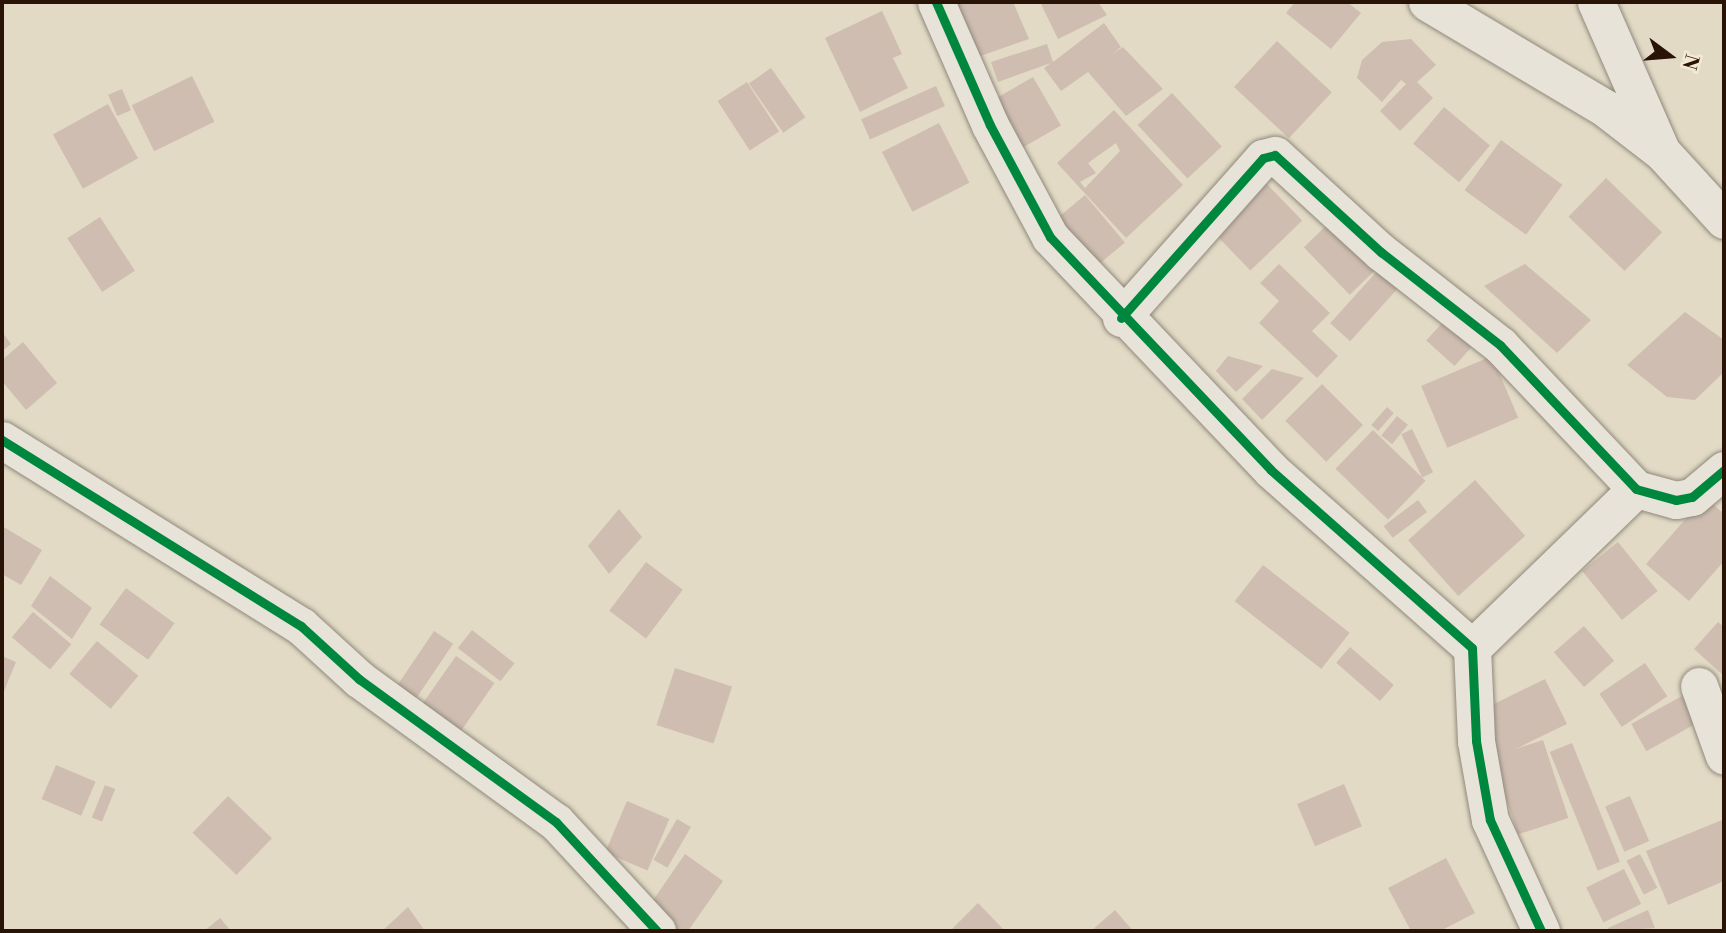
<!DOCTYPE html>
<html>
<head>
<meta charset="utf-8">
<style>
  body { margin:0 }
  #map { position:relative; width:1726px; height:933px; overflow:hidden; background:#e2dac5; font-family:"Libre Bodoni",serif }
  div>[style] { position:absolute }
  .building>* { inset:0; background:#cfbdb1; transform-origin:0 0 }
  .roads { filter:drop-shadow(0 0 2px #90897c) drop-shadow(0 0 2px #90897c) }
  .minor>* { height:37px; margin:-18.5px; padding:0 18.5px; transform-origin:18.5px; border-radius:18.5px; background:#e8e3d9 }
  .cycleway>* { height:9px; margin:-4.5px; padding:0 4.5px; transform-origin:4.5px; border-radius:4.5px; background:#00873e }
  span { translate:-50% -50%; white-space:nowrap; text-align:center; line-height:1.15; -webkit-text-stroke:5px #f4ead2; paint-order:stroke }
  .frame { position:absolute; inset:0; border:4px solid #291206; pointer-events:none }
  .north { position:absolute; left:1635px; top:21px; width:70px; height:70px; -webkit-text-stroke:5px #f4ead2; paint-order:stroke; rotate:106deg; font-size:19px; font-weight:700; line-height:28px; text-align:center; color:#291206 }
  .north::after { content:''; display:block; margin:auto; width:24px; height:32px; background:#291206; clip-path:polygon(50% 0,100% 100%,50% 72%,0 100%) }
</style>
</head>
<body>
<div id="map">
  <div class="building">
    <div style="clip-path:polygon(951px 2px,1013px 2px,1029px 39px,972px 59px)"></div>
    <div style="clip-path:polygon(1040px 2px,1098px 2px,1107px 15px,1058px 39px)"></div>
    <div style="clip-path:polygon(1295px 2px,1347px 2px,1361px 13px,1331px 49px,1286px 13px)"></div>
    <div style="clip-path:polygon(882px 11px,902px 54px,893px 58px,908px 88px,860px 112px,825px 38px)"></div>
    <div style="clip-path:polygon(1104px 23px,1121px 47px,1112px 54px,1123px 47px,1163px 89px,1126px 116px,1088px 72px,1061px 91px,1044px 68px,1051px 63px,998px 82px,991px 62px,1047px 44px,1053px 62px)"></div>
    <div style="clip-path:polygon(1411px 39px,1436px 65px,1417px 82px,1433px 98px,1400px 131px,1380px 111px,1406px 84px,1401px 80px,1382px 102px,1357px 78px,1362px 60px,1382px 42px)"></div>
    <div style="left:1277px;top:41px;width:75px;height:63px;rotate:43deg"></div>
    <div style="left:771px;top:68px;width:60px;height:27px;rotate:55deg"></div>
    <div style="left:192px;top:76px;width:51px;height:67px;rotate:64deg"></div>
    <div style="left:1033px;top:77px;width:56px;height:49px;rotate:60deg"></div>
    <div style="left:747px;top:82px;width:59px;height:35px;rotate:57deg"></div>
    <div style="left:936px;top:86px;width:22px;height:82px;rotate:66deg"></div>
    <div style="left:122px;top:89px;width:23px;height:15px;rotate:67deg"></div>
    <div style="left:1172px;top:93px;width:73px;height:47px;rotate:47deg"></div>
    <div style="left:108px;top:104px;width:62px;height:63px;rotate:61deg"></div>
    <div style="left:1444px;top:107px;width:60px;height:48px;rotate:40deg"></div>
    <div style="clip-path:polygon(evenodd,1114px 110px,1183px 185px,1126px 238px,1057px 163px,1114px 110px,1116px 143px,1120px 151px,1085px 188px,1080px 182px,1096px 173px,1088px 163px,1116px 143px)"></div>
    <div style="left:939px;top:123px;width:67px;height:64px;rotate:63deg"></div>
    <div style="left:1501px;top:140px;width:76px;height:62px;rotate:36deg"></div>
    <div style="left:1606px;top:178px;width:78px;height:54px;rotate:44deg"></div>
    <div style="left:1264px;top:181px;width:55px;height:72px;rotate:46deg"></div>
    <div style="left:1085px;top:195px;width:62px;height:43px;rotate:50deg"></div>
    <div style="left:100px;top:217px;width:64px;height:39px;rotate:57deg"></div>
    <div style="left:1329px;top:223px;width:66px;height:35px;rotate:46deg"></div>
    <div style="clip-path:polygon(1279px 264px,1330px 313px,1312px 331px,1338px 356px,1317px 378px,1259px 323px,1279px 301px,1260px 283px)"></div>
    <div style="clip-path:polygon(1525px 264px,1591px 320px,1557px 353px,1484px 286px)"></div>
    <div style="left:1379px;top:269px;width:27px;height:73px;rotate:42deg"></div>
    <div style="clip-path:polygon(1685px 312px,1724px 340px,1724px 372px,1695px 400px,1667px 397px,1627px 365px)"></div>
    <div style="left:1443px;top:322px;width:38px;height:25px;rotate:42deg"></div>
    <div style="clip-path:polygon(2px 332px,11px 344px,2px 351px)"></div>
    <div style="clip-path:polygon(23px 342px,57px 383px,26px 410px,2px 381px,2px 360px)"></div>
    <div style="clip-path:polygon(1228px 356px,1263px 366px,1236px 392px,1216px 371px)"></div>
    <div style="left:1492px;top:356px;width:67px;height:77px;rotate:67deg"></div>
    <div style="clip-path:polygon(1272px 369px,1304px 378px,1262px 420px,1242px 399px)"></div>
    <div style="left:1322px;top:384px;width:58px;height:52px;rotate:45deg"></div>
    <div style="left:1387px;top:407px;width:9px;height:24px;rotate:41deg"></div>
    <div style="left:1397px;top:416px;width:14px;height:25px;rotate:39deg"></div>
    <div style="left:1412px;top:429px;width:48px;height:12px;rotate:64deg"></div>
    <div style="left:1373px;top:430px;width:73px;height:54px;rotate:44deg"></div>
    <div style="left:1475px;top:480px;width:75px;height:90px;rotate:48deg"></div>
    <div style="clip-path:polygon(1705px 497px,1724px 514px,1724px 561px,1689px 601px,1646px 564px)"></div>
    <div style="left:1418px;top:500px;width:15px;height:43px;rotate:53deg"></div>
    <div style="clip-path:polygon(619px 509px,642px 537px,609px 574px,588px 546px)"></div>
    <div style="clip-path:polygon(2px 526px,42px 550px,21px 585px,2px 574px)"></div>
    <div style="left:1618px;top:542px;width:63px;height:46px;rotate:51deg"></div>
    <div style="left:646px;top:562px;width:46px;height:61px;rotate:37deg"></div>
    <div style="left:1263px;top:565px;width:110px;height:46px;rotate:38deg"></div>
    <div style="clip-path:polygon(50px 576px,92px 608px,72px 639px,31px 606px)"></div>
    <div style="left:126px;top:588px;width:60px;height:45px;rotate:36deg"></div>
    <div style="left:33px;top:612px;width:50px;height:33px;rotate:40deg"></div>
    <div style="clip-path:polygon(1718px 622px,1724px 627px,1724px 676px,1694px 649px)"></div>
    <div style="left:1584px;top:626px;width:46px;height:40px;rotate:49deg"></div>
    <div style="left:472px;top:630px;width:54px;height:23px;rotate:38deg"></div>
    <div style="left:434px;top:631px;width:23px;height:76px;rotate:34deg"></div>
    <div style="left:97px;top:641px;width:54px;height:43px;rotate:40deg"></div>
    <div style="left:1350px;top:647px;width:58px;height:21px;rotate:41deg"></div>
    <div style="clip-path:polygon(2px 656px,16px 662px,2px 696px)"></div>
    <div style="left:456px;top:656px;width:47px;height:68px;rotate:35deg"></div>
    <div style="left:1645px;top:663px;width:40px;height:55px;rotate:56deg"></div>
    <div style="left:675px;top:668px;width:60px;height:60px;rotate:18deg"></div>
    <div style="left:1545px;top:679px;width:50px;height:75px;rotate:64deg"></div>
    <div style="left:1682px;top:696px;width:31px;height:58px;rotate:61deg"></div>
    <div style="left:1543px;top:740px;width:82px;height:53px;rotate:72deg"></div>
    <div style="left:1572px;top:743px;width:128px;height:24px;rotate:68deg"></div>
    <div style="left:56px;top:765px;width:43px;height:37px;rotate:23deg"></div>
    <div style="left:1344px;top:784px;width:46px;height:51px;rotate:67deg"></div>
    <div style="left:105px;top:785px;width:11px;height:35px;rotate:22deg"></div>
    <div style="left:228px;top:796px;width:61px;height:51px;rotate:44deg"></div>
    <div style="left:1630px;top:796px;width:49px;height:27px;rotate:67deg"></div>
    <div style="left:627px;top:801px;width:46px;height:56px;rotate:23deg"></div>
    <div style="left:677px;top:819px;width:16px;height:47px;rotate:30deg"></div>
    <div style="clip-path:polygon(1722px 820px,1724px 881px,1668px 905px,1646px 851px)"></div>
    <div style="clip-path:polygon(685px 854px,723px 881px,688px 931px,678px 931px,647px 909px)"></div>
    <div style="left:1640px;top:854px;width:38px;height:15px;rotate:63deg"></div>
    <div style="clip-path:polygon(1446px 858px,1475px 913px,1440px 931px,1411px 931px,1388px 888px)"></div>
    <div style="left:1624px;top:869px;width:39px;height:42px;rotate:64deg"></div>
    <div style="clip-path:polygon(978px 903px,1005px 931px,950px 931px)"></div>
    <div style="clip-path:polygon(408px 907px,425px 931px,382px 931px)"></div>
    <div style="clip-path:polygon(1115px 910px,1133px 931px,1091px 931px)"></div>
    <div style="clip-path:polygon(1648px 910px,1655px 928px,1609px 931px,1608px 928px)"></div>
    <div style="clip-path:polygon(220px 918px,231px 931px,204px 931px)"></div>
  </div>
  <div class="roads">
    <div class="minor">
      <div style="left:936px;top:2px;width:134px;rotate:66.3deg"></div>
      <div style="left:990px;top:125px;width:127px;rotate:61.8deg"></div>
      <div style="left:1050px;top:237px;width:321px;rotate:46.5deg"></div>
      <div style="left:1271px;top:470px;width:268px;rotate:41.5deg"></div>
      <div style="left:1472px;top:648px;width:93px;rotate:87.5deg"></div>
      <div style="left:1476px;top:741px;width:80px;rotate:80deg"></div>
      <div style="left:1490px;top:820px;width:122px;rotate:65.3deg"></div>
      <div style="left:1427px;top:2px;width:207px;rotate:30.8deg"></div>
      <div style="left:1605px;top:108px;width:72px;rotate:37.7deg"></div>
      <div style="left:1662px;top:152px;width:92px;rotate:47.6deg"></div>
      <div style="left:1596px;top:2px;width:159px;rotate:66.3deg"></div>
      <div style="left:1121px;top:318px;width:214px;rotate:-48.4deg"></div>
      <div style="left:1263px;top:158px;width:12px;rotate:-14deg"></div>
      <div style="left:1275px;top:155px;width:144px;rotate:42.5deg"></div>
      <div style="left:1381px;top:252px;width:151px;rotate:38deg"></div>
      <div style="left:1500px;top:345px;width:198px;rotate:46.6deg"></div>
      <div style="left:1636px;top:489px;width:41px;rotate:15.4deg"></div>
      <div style="left:1676px;top:500px;width:16px;rotate:-11deg"></div>
      <div style="left:1692px;top:497px;width:42px;rotate:-40.2deg"></div>
      <div style="left:2px;top:440px;width:352px;rotate:31.9deg"></div>
      <div style="left:301px;top:626px;width:79px;rotate:42.4deg"></div>
      <div style="left:359px;top:679px;width:243px;rotate:36deg"></div>
      <div style="left:556px;top:822px;width:149px;rotate:47.2deg"></div>
      <div style="left:1472px;top:648px;width:228px;rotate:-44.1deg"></div>
      <div style="left:1699px;top:686px;width:74px;rotate:70.3deg"></div>
    </div>
  </div>
  <div class="cycleway">
    <div style="left:936px;top:2px;width:134px;rotate:66.3deg"></div>
    <div style="left:990px;top:125px;width:127px;rotate:61.8deg"></div>
    <div style="left:1050px;top:237px;width:321px;rotate:46.5deg"></div>
    <div style="left:1271px;top:470px;width:268px;rotate:41.5deg"></div>
    <div style="left:1472px;top:648px;width:93px;rotate:87.5deg"></div>
    <div style="left:1476px;top:741px;width:80px;rotate:80deg"></div>
    <div style="left:1490px;top:820px;width:122px;rotate:65.3deg"></div>
    <div style="left:1121px;top:318px;width:214px;rotate:-48.4deg"></div>
    <div style="left:1263px;top:158px;width:12px;rotate:-14deg"></div>
    <div style="left:1275px;top:155px;width:144px;rotate:42.5deg"></div>
    <div style="left:1381px;top:252px;width:151px;rotate:38deg"></div>
    <div style="left:1500px;top:345px;width:198px;rotate:46.6deg"></div>
    <div style="left:1636px;top:489px;width:41px;rotate:15.4deg"></div>
    <div style="left:1676px;top:500px;width:16px;rotate:-11deg"></div>
    <div style="left:1692px;top:497px;width:42px;rotate:-40.2deg"></div>
    <div style="left:2px;top:440px;width:352px;rotate:31.9deg"></div>
    <div style="left:301px;top:626px;width:79px;rotate:42.4deg"></div>
    <div style="left:359px;top:679px;width:243px;rotate:36deg"></div>
    <div style="left:556px;top:822px;width:149px;rotate:47.2deg"></div>
  </div>
  <div class="frame"></div>
  <div class="north">N</div>
</div>
</body>
</html>
